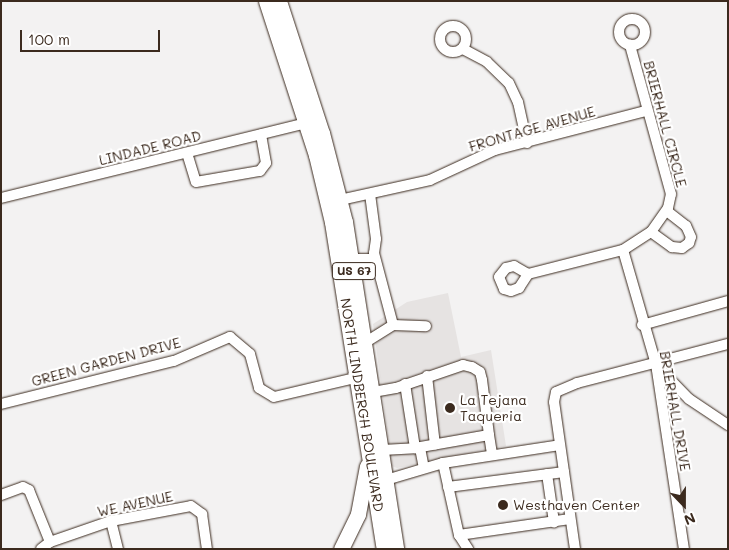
<!DOCTYPE html>
<html>
<head>
<meta charset="utf-8">
<style>
  body { margin:0 }
  #map { position:relative; width:729px; height:550px; overflow:hidden; background:#f3f2f2; font-family:Mali,sans-serif }
  div>[style] { position:absolute }
  .built>* { inset:0; background:#e6e3e2 }
  .roads { filter:drop-shadow(0 0 1px #3b2a1e) drop-shadow(0 0 1px #3b2a1e) }
  .minor>* { height:10px; margin:-5px; padding:0 5px; transform-origin:5px; border-radius:5px; background:#fff }
  .minor>.ring { margin:-5px; padding:0; box-sizing:content-box; background:none; border:10px solid #fff; border-radius:50% }
  .highway>* { height:15px; margin:-7.5px; padding:0 7.5px; transform-origin:7.5px; border-radius:7.5px; background:#fff }
  .dots>* { width:14px; height:14px; translate:-50% -50%; box-sizing:border-box; border:2px solid #fff; border-radius:50% }
  span { translate:-50% -50%; white-space:nowrap; text-align:center; line-height:1.15; -webkit-text-stroke:4.5px #fff; paint-order:stroke }
  .shield-label span { padding:1px 4px; background:#fff; border:1px solid; border-radius:4px; -webkit-text-stroke-width:0 }
  .shield-label { font-size:12px; color:#3b2a1e; font-weight:700 }
  .street-label { font-size:14px; color:#3b2a1e }
  .poi-label { font-size:14px; color:#3b2a1e }
  .left { translate:0 -50%; text-align:left }
  .frame { position:absolute; inset:0; border:2px solid #3b2a1e; pointer-events:none }
  .north { position:absolute; left:659px; top:480px; width:50px; height:50px; -webkit-text-stroke:4px #fff; paint-order:stroke; rotate:158deg; font-size:14px; font-weight:700; line-height:20px; text-align:center; color:#3b2a1e }
  .north::after { content:''; display:block; margin:auto; width:18px; height:22px; background:#3b2a1e; clip-path:polygon(50% 0,100% 100%,50% 72%,0 100%) }
  .scale { position:absolute; left:20px; top:30px; width:140px; height:22px; box-sizing:border-box; border:2px solid #3b2a1e; border-top:0; padding-left:6px; font-size:15px; line-height:18px; white-space:nowrap; color:#3b2a1e; -webkit-text-stroke:4px #fff; paint-order:stroke }
</style>
</head>
<body>
<div id="map">
  <div class="built">
    <div style="clip-path:polygon(448px 293px,461px 357px,491px 350px,506px 446px,397px 468px,392px 466px,373px 324px,407px 302px)"></div>
  </div>
  <div class="roads">
    <div class="minor">
      <div class="ring" style="left:619px;top:19px;width:16px;height:16px"></div>
      <div class="ring" style="left:440px;top:26px;width:16px;height:16px"></div>
      <div style="left:463px;top:49px;width:27px;rotate:28deg"></div>
      <div style="left:487px;top:62px;width:30px;rotate:44deg"></div>
      <div style="left:509px;top:83px;width:21px;rotate:65deg"></div>
      <div style="left:518px;top:102px;width:42px;rotate:77.6deg"></div>
      <div style="left:187px;top:153px;width:30px;rotate:73deg"></div>
      <div style="left:196px;top:182px;width:65px;rotate:-9.8deg"></div>
      <div style="left:260px;top:171px;width:10px;rotate:-53deg"></div>
      <div style="left:266px;top:163px;width:29px;rotate:-100deg"></div>
      <div style="left:370px;top:194px;width:45px;rotate:82.4deg"></div>
      <div style="left:376px;top:239px;width:14px;rotate:98deg"></div>
      <div style="left:374px;top:253px;width:74px;rotate:75.2deg"></div>
      <div style="left:393px;top:325px;width:33px;rotate:2deg"></div>
      <div style="left:1px;top:198px;width:314px;rotate:-13.8deg"></div>
      <div style="left:340px;top:200px;width:92px;rotate:-12.5deg"></div>
      <div style="left:430px;top:180px;width:72px;rotate:-24.8deg"></div>
      <div style="left:495px;top:150px;width:156px;rotate:-14.5deg"></div>
      <div style="left:651px;top:232px;width:26px;rotate:36deg"></div>
      <div style="left:672px;top:247px;width:10px;rotate:6deg"></div>
      <div style="left:682px;top:248px;width:9px;rotate:-36deg"></div>
      <div style="left:689px;top:243px;width:6px;rotate:-72deg"></div>
      <div style="left:691px;top:237px;width:12px;rotate:-114deg"></div>
      <div style="left:686px;top:226px;width:24px;rotate:-142deg"></div>
      <div style="left:623px;top:250px;width:119px;rotate:73.9deg"></div>
      <div style="left:656px;top:364px;width:187px;rotate:81.4deg"></div>
      <div style="left:352px;top:259px;width:23px"></div>
      <div style="left:528px;top:274px;width:16px;rotate:-150deg"></div>
      <div style="left:514px;top:266px;width:8px;rotate:166deg"></div>
      <div style="left:506px;top:268px;width:11px;rotate:128deg"></div>
      <div style="left:499px;top:277px;width:13px;rotate:67deg"></div>
      <div style="left:504px;top:289px;width:7px;rotate:16deg"></div>
      <div style="left:511px;top:291px;width:9px;rotate:-21deg"></div>
      <div style="left:519px;top:288px;width:17px;rotate:-57deg"></div>
      <div style="left:528px;top:274px;width:98px;rotate:-14.2deg"></div>
      <div style="left:623px;top:250px;width:33px;rotate:-33deg"></div>
      <div style="left:651px;top:232px;width:29px;rotate:-55deg"></div>
      <div style="left:668px;top:208px;width:14px;rotate:-78deg"></div>
      <div style="left:671px;top:194px;width:155px;rotate:-105.4deg"></div>
      <div style="left:642px;top:325px;width:89px;rotate:-15.6deg"></div>
      <div style="left:366px;top:342px;width:32px;rotate:-32deg"></div>
      <div style="left:656px;top:365px;width:47px;rotate:45.9deg"></div>
      <div style="left:689px;top:399px;width:47px;rotate:33.7deg"></div>
      <div style="left:427px;top:376px;width:69px;rotate:83.4deg"></div>
      <div style="left:405px;top:384px;width:65px;rotate:81.1deg"></div>
      <div style="left:373px;top:392px;width:23px;rotate:-10deg"></div>
      <div style="left:396px;top:388px;width:71px;rotate:-18.9deg"></div>
      <div style="left:463px;top:365px;width:9px;rotate:13deg"></div>
      <div style="left:472px;top:367px;width:9px;rotate:32deg"></div>
      <div style="left:480px;top:372px;width:8px;rotate:76deg"></div>
      <div style="left:482px;top:380px;width:55px;rotate:82.7deg"></div>
      <div style="left:1px;top:404px;width:178px;rotate:-14deg"></div>
      <div style="left:174px;top:361px;width:61px;rotate:-23.2deg"></div>
      <div style="left:230px;top:337px;width:26px;rotate:40deg"></div>
      <div style="left:250px;top:354px;width:35px;rotate:75deg"></div>
      <div style="left:259px;top:388px;width:17px;rotate:31deg"></div>
      <div style="left:274px;top:397px;width:87px;rotate:-13.2deg"></div>
      <div style="left:420px;top:448px;width:20px;rotate:79deg"></div>
      <div style="left:382px;top:450px;width:33px;rotate:-3deg"></div>
      <div style="left:415px;top:448px;width:75px;rotate:-10deg"></div>
      <div style="left:489px;top:435px;width:20px;rotate:81deg"></div>
      <div style="left:443px;top:463px;width:74px;rotate:77.5deg"></div>
      <div style="left:459px;top:535px;width:112px;rotate:-8.2deg"></div>
      <div style="left:547px;top:474px;width:49px;rotate:81.7deg"></div>
      <div style="left:386px;top:480px;width:59px;rotate:-16.6deg"></div>
      <div style="left:443px;top:463px;width:118px;rotate:-8.7deg"></div>
      <div style="left:448px;top:487px;width:117px;rotate:-7.4deg"></div>
      <div style="left:1px;top:495px;width:23px;rotate:-20deg"></div>
      <div style="left:23px;top:487px;width:7px;rotate:27deg"></div>
      <div style="left:29px;top:490px;width:56px;rotate:68deg"></div>
      <div style="left:111px;top:521px;width:29px;rotate:76deg"></div>
      <div style="left:459px;top:535px;width:17px;rotate:57deg"></div>
      <div style="left:41px;top:549px;width:11px;rotate:-38deg"></div>
      <div style="left:50px;top:542px;width:65px;rotate:-19deg"></div>
      <div style="left:111px;top:521px;width:81px;rotate:-10.6deg"></div>
      <div style="left:191px;top:506px;width:14px;rotate:36deg"></div>
      <div style="left:202px;top:514px;width:35px;rotate:82deg"></div>
      <div style="left:575px;top:549px;width:148px;rotate:-98.1deg"></div>
      <div style="left:554px;top:402px;width:10px;rotate:-79deg"></div>
      <div style="left:556px;top:392px;width:23px;rotate:-23deg"></div>
      <div style="left:577px;top:383px;width:156px;rotate:-14.5deg"></div>
    </div>
    <div class="highway">
      <div style="left:266px;top:1px;width:162px;rotate:72deg"></div>
      <div style="left:316px;top:155px;width:69px;rotate:76.6deg"></div>
      <div style="left:332px;top:222px;width:331px;rotate:81deg"></div>
      <div style="left:279px;top:1px;width:139px;rotate:72deg"></div>
      <div style="left:322px;top:133px;width:92px;rotate:75.5deg"></div>
      <div style="left:345px;top:222px;width:331px;rotate:81.1deg"></div>
      <div style="left:341px;top:549px;width:39px;rotate:-64deg"></div>
      <div style="left:358px;top:514px;width:49px;rotate:-79.4deg"></div>
    </div>
  </div>
  <div class="dots">
    <div style="left:450px;top:408px;background:#3b2a1e"></div>
    <div style="left:503px;top:505px;background:#3b2a1e"></div>
  </div>
  <div class="shield-label">
    <span style="left:354px;top:271px">US 67</span>
  </div>
  <div class="street-label">
    <span style="left:665px;top:124px;rotate:75deg">BRIERHALL CIRCLE</span>
    <span style="left:532px;top:129px;rotate:-16deg">FRONTAGE AVENUE</span>
    <span style="left:150px;top:148px;rotate:-14deg">LINDADE ROAD</span>
    <span style="left:106px;top:362px;rotate:-15deg">GREEN GARDEN DRIVE</span>
    <span style="left:362px;top:405px;rotate:81deg">NORTH LINDBERGH BOULEVARD</span>
    <span style="left:675px;top:411px;rotate:80deg">BRIERHALL DRIVE</span>
    <span style="left:135px;top:504px;rotate:-12deg">WE AVENUE</span>
  </div>
  <div class="poi-label">
    <span class="left" style="left:460px;top:408px">La Tejana<br>Taqueria</span>
    <span class="left" style="left:513px;top:505px">Westhaven Center</span>
  </div>
  <div class="frame"></div>
  <div class="north">N</div>
  <div class="scale">100 m</div>
</div>
</body>
</html>
